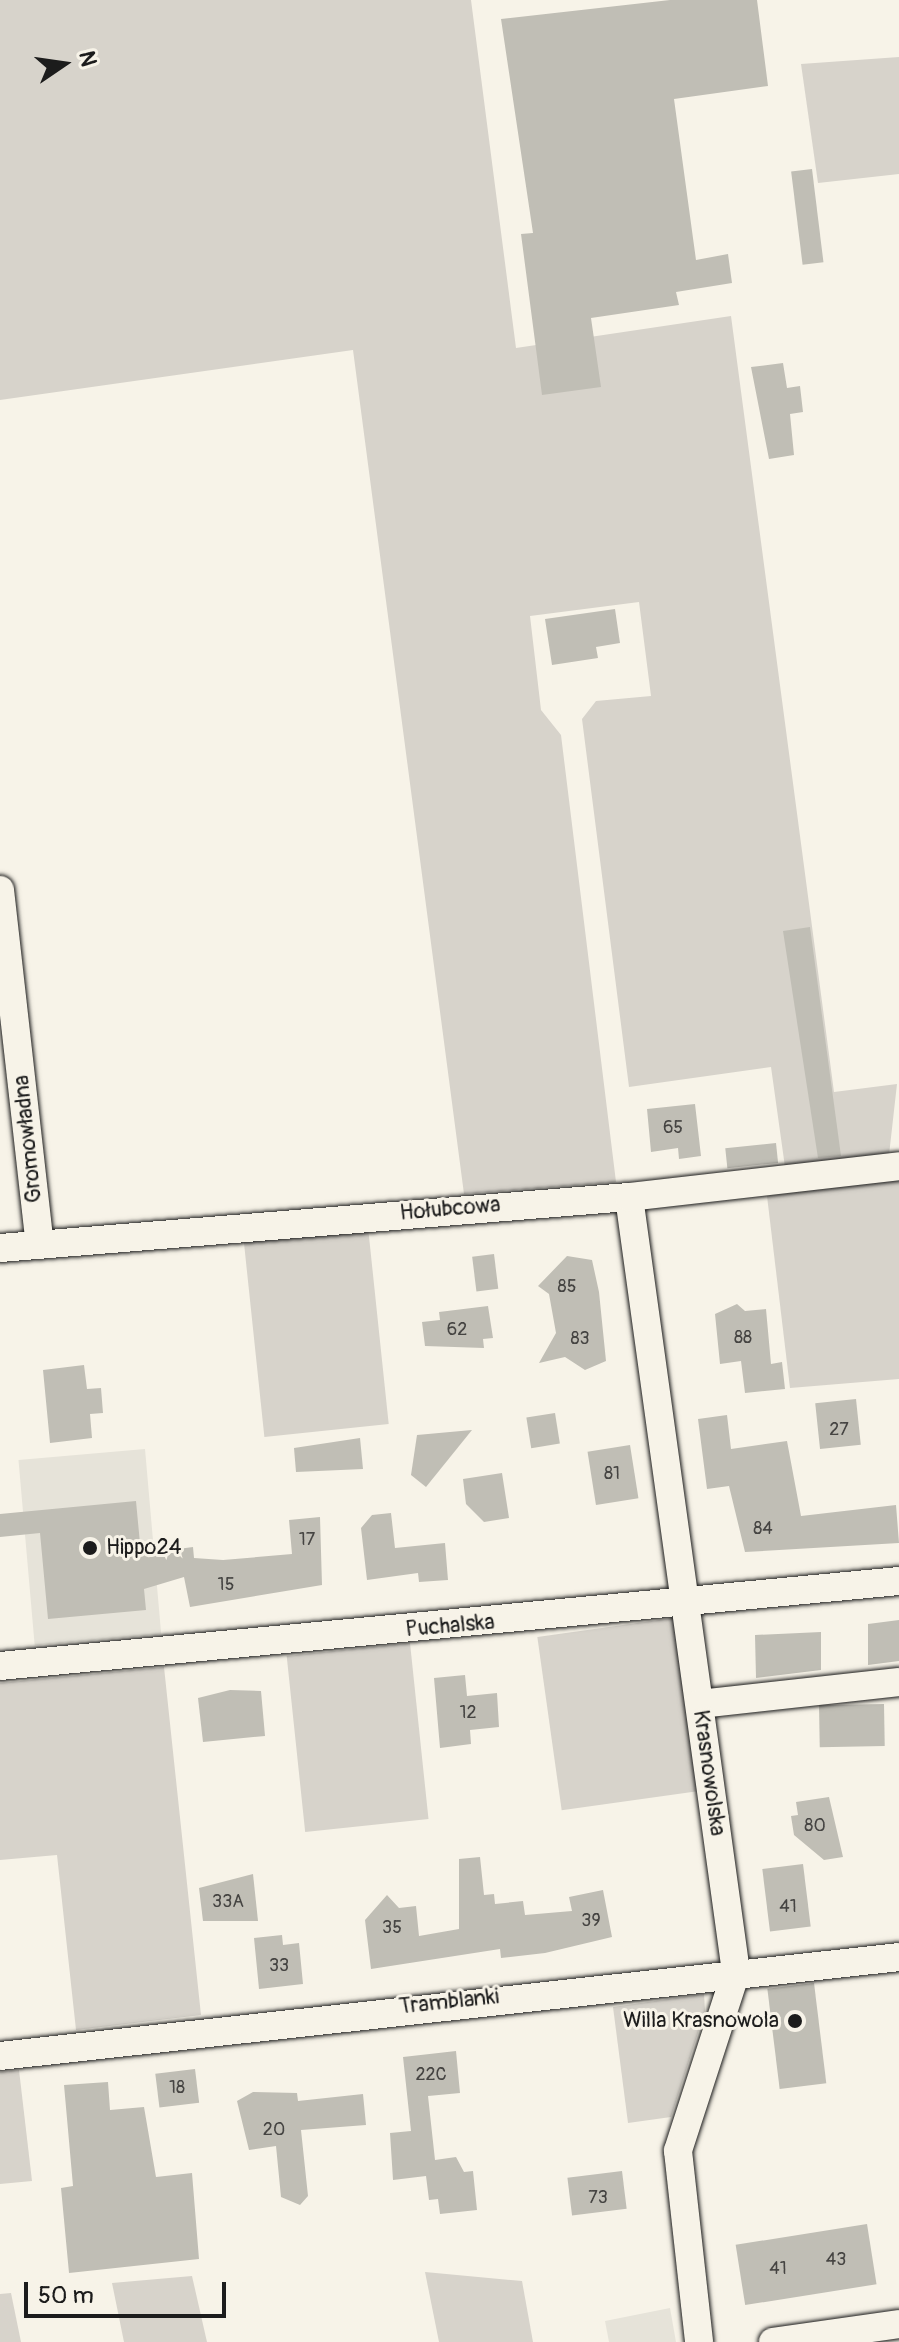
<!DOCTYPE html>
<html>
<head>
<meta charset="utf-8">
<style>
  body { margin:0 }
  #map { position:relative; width:899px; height:2342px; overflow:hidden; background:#f7f3e8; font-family:Pangolin,sans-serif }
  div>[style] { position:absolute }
  .built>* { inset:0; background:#e6e3d9; transform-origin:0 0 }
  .green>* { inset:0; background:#d7d3cb; transform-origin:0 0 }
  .building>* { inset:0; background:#c0beb5; transform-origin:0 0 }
  .roads { filter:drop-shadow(0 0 2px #1c1c1c) drop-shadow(0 0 2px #1c1c1c) }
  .minor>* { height:28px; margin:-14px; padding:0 14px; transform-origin:14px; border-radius:14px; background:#f7f3e8 }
  .dots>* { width:22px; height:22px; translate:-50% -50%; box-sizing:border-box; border:4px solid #f7f3e8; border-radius:50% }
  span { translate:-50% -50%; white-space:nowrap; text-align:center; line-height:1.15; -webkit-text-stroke:6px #f7f3e8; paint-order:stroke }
  .number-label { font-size:18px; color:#454442 }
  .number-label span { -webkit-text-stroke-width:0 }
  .street-label { font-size:22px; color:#1c1c1c }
  .poi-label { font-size:22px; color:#1c1c1c }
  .left { translate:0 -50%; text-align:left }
  .right { translate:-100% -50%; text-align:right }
  .north { position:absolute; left:24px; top:24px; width:80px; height:80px; -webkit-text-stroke:6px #f7f3e8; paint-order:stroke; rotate:77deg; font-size:22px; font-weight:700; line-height:32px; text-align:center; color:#1c1c1c }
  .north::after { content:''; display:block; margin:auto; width:28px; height:36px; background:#1c1c1c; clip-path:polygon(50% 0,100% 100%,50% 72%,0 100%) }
  .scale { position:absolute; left:24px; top:2282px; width:202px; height:36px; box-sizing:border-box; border:4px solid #1c1c1c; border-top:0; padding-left:10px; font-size:24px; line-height:28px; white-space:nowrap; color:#1c1c1c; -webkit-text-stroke:6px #f7f3e8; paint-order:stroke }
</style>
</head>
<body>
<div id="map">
  <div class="built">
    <div style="left:145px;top:1449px;width:186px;height:127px;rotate:85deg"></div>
    <div style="clip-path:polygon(670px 2308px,676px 2342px,609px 2342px,605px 2321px)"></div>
  </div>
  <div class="green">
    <div style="clip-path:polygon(0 0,471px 0,516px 348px,731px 316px,834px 1092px,897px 1084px,889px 1155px,785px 1167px,771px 1067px,629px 1087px,582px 719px,596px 701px,651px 696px,639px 602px,530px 616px,541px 710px,561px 735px,616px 1182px,464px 1194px,353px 350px,0 400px)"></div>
    <div style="clip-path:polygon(899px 57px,899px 174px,818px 183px,801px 64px)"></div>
    <div style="clip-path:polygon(899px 1177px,899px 1379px,790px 1388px,767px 1196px)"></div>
    <div style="left:368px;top:1227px;width:198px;height:125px;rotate:84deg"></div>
    <div style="left:673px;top:1618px;width:175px;height:137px;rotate:82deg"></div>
    <div style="left:410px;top:1643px;width:177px;height:124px;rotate:84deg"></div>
    <div style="clip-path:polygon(164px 1667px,201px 2015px,76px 2030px,57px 1855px,0 1860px,0 1683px)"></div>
    <div style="clip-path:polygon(704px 1994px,705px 2011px,671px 2117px,628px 2123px,613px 2007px)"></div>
    <div style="clip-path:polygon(19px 2070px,32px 2181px,0 2184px,0 2072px)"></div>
    <div style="clip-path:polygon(425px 2272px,522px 2281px,533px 2342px,439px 2342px)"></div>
    <div style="clip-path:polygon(192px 2276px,207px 2342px,124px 2342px,112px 2283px)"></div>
    <div style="clip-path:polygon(11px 2293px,21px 2342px,0 2342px,0 2294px)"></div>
  </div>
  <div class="building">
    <div style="clip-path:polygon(670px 0,757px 0,768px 86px,674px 99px,696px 260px,728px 254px,732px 283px,676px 292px,679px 305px,591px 318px,601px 387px,542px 395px,521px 234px,533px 233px,501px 19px)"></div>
    <div style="left:812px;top:169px;width:94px;height:21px;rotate:83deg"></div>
    <div style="clip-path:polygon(783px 363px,787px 388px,800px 386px,803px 412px,790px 414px,794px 455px,769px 459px,751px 367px)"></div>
    <div style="clip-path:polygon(615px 609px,620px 643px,596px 647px,598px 658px,552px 665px,545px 619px)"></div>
    <div style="clip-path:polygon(810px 927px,841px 1156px,818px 1158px,783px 931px)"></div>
    <div style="clip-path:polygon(695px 1104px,701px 1156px,679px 1159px,678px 1148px,651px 1152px,647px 1109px)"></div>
    <div style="left:776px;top:1143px;width:20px;height:51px;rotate:84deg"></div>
    <div style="left:494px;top:1254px;width:35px;height:22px;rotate:83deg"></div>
    <div style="clip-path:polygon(567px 1256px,592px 1260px,599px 1292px,606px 1361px,585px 1370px,565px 1357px,539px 1363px,556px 1333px,549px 1294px,538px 1286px)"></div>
    <div style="clip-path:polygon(737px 1304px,745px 1311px,766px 1309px,771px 1364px,782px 1362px,785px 1389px,745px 1393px,741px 1361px,720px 1364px,715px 1314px)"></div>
    <div style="clip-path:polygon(488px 1306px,493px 1338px,483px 1339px,484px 1348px,425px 1346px,422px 1322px,440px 1320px,439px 1312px)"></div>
    <div style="clip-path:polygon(84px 1365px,87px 1389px,101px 1388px,103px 1413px,90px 1414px,92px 1438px,50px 1443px,43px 1370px)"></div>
    <div style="left:856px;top:1399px;width:46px;height:41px;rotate:84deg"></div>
    <div style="left:555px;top:1413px;width:31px;height:29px;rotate:81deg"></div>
    <div style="clip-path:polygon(727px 1415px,731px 1449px,787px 1441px,801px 1516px,896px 1505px,899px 1543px,745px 1552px,729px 1486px,707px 1489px,698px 1419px)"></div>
    <div style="clip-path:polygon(472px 1430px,426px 1487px,411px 1475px,417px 1435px)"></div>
    <div style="clip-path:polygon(360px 1438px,363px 1469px,296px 1472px,294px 1448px)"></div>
    <div style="left:630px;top:1445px;width:54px;height:43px;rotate:81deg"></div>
    <div style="clip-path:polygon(502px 1473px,509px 1518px,484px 1522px,466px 1504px,463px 1479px)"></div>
    <div style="clip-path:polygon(136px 1501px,141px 1554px,193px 1547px,194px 1558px,223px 1560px,292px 1554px,289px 1520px,320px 1517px,322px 1585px,190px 1607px,184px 1577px,144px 1589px,146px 1610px,48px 1619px,40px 1533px,0 1537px,0 1514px)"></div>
    <div style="clip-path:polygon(391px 1513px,395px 1548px,445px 1543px,448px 1580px,419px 1582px,418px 1573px,367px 1580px,361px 1528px,372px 1515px)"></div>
    <div style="clip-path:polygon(899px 1620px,899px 1661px,868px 1665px,868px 1624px)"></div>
    <div style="clip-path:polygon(821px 1632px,821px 1670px,756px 1678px,755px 1635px)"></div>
    <div style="clip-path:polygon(465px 1675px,467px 1696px,497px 1693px,499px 1727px,470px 1730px,471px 1744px,440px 1748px,434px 1678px)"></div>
    <div style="clip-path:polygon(230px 1690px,261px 1691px,265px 1736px,203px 1742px,198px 1698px)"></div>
    <div style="left:884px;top:1704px;width:42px;height:65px;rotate:89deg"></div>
    <div style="clip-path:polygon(829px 1797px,843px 1857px,824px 1860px,794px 1835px,791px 1816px,798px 1815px,796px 1802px)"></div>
    <div style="clip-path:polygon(480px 1857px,484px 1895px,494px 1894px,495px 1904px,523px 1901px,525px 1915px,572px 1911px,569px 1897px,603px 1890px,612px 1937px,545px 1953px,501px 1958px,500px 1949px,371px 1969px,365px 1920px,387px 1895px,399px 1908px,416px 1906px,419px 1936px,459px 1929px,459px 1859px)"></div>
    <div style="left:803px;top:1864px;width:63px;height:41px;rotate:83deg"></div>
    <div style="clip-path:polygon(253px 1874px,258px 1921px,203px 1921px,199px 1888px)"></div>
    <div style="clip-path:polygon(282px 1935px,283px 1945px,299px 1943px,303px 1984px,259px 1989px,254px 1938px)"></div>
    <div style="left:814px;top:1983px;width:101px;height:47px;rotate:83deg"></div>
    <div style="clip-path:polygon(456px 2051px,460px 2093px,428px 2096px,435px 2160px,456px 2157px,464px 2172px,473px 2171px,477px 2210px,440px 2214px,438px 2199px,429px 2200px,426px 2176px,393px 2180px,390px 2133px,411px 2131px,403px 2057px)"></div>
    <div style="left:195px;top:2069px;width:34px;height:40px;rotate:83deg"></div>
    <div style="clip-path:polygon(108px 2082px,110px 2110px,144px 2107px,156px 2177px,192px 2173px,199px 2259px,69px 2273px,61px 2188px,73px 2186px,64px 2085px)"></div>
    <div style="clip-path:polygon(253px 2092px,297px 2093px,298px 2101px,363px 2094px,366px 2125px,301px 2130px,308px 2196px,300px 2205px,281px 2197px,276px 2146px,249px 2150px,237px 2101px)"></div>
    <div style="left:622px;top:2171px;width:38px;height:55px;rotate:83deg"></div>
    <div style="left:867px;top:2224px;width:61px;height:133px;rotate:81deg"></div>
  </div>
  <div class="roads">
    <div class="minor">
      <div style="left:0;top:890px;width:356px;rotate:83.6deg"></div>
      <div style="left:629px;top:1197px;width:782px;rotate:82.14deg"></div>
      <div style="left:736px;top:1972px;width:188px;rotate:108deg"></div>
      <div style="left:678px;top:2151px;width:192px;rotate:83.7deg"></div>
      <div style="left:0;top:1248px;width:631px;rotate:-4.64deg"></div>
      <div style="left:629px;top:1197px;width:272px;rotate:-6.5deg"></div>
      <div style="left:0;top:1666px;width:903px;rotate:-5.4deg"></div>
      <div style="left:700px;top:1704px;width:200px;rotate:-6.3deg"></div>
      <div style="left:0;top:2056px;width:904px;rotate:-6.28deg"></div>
      <div style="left:773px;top:2342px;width:127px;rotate:-8.1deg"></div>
    </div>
  </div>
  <div class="dots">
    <div style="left:90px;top:1548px;background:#1c1c1c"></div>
    <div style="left:795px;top:2021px;background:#1c1c1c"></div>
  </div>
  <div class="number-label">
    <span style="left:673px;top:1128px">65</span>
    <span style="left:567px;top:1287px">85</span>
    <span style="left:457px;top:1330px">62</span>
    <span style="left:743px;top:1338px">88</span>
    <span style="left:580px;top:1339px">83</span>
    <span style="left:839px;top:1430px">27</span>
    <span style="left:612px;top:1474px">81</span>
    <span style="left:763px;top:1529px">84</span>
    <span style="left:307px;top:1540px">17</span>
    <span style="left:226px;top:1585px">15</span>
    <span style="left:468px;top:1713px">12</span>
    <span style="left:815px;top:1826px">80</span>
    <span style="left:228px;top:1902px">33A</span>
    <span style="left:788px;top:1907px">41</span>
    <span style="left:591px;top:1921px">39</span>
    <span style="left:392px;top:1928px">35</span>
    <span style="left:279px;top:1966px">33</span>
    <span style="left:431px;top:2075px">22C</span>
    <span style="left:177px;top:2088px">18</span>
    <span style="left:274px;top:2130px">20</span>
    <span style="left:598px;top:2198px">73</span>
    <span style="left:836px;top:2260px">43</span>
    <span style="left:778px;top:2269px">41</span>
  </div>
  <div class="street-label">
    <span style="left:28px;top:1139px;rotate:-96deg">Gromowładna</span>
    <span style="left:450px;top:1209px;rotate:-5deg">Hołubcowa</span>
    <span style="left:450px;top:1626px;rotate:-5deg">Puchalska</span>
    <span style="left:709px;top:1773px;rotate:82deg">Krasnowolska</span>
    <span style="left:449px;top:2002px;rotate:-6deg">Tramblanki</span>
  </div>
  <div class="poi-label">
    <span class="left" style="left:106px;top:1548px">Hippo24</span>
    <span class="right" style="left:779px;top:2021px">Willa Krasnowola</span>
  </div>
  <div class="north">N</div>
  <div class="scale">50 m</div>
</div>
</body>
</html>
